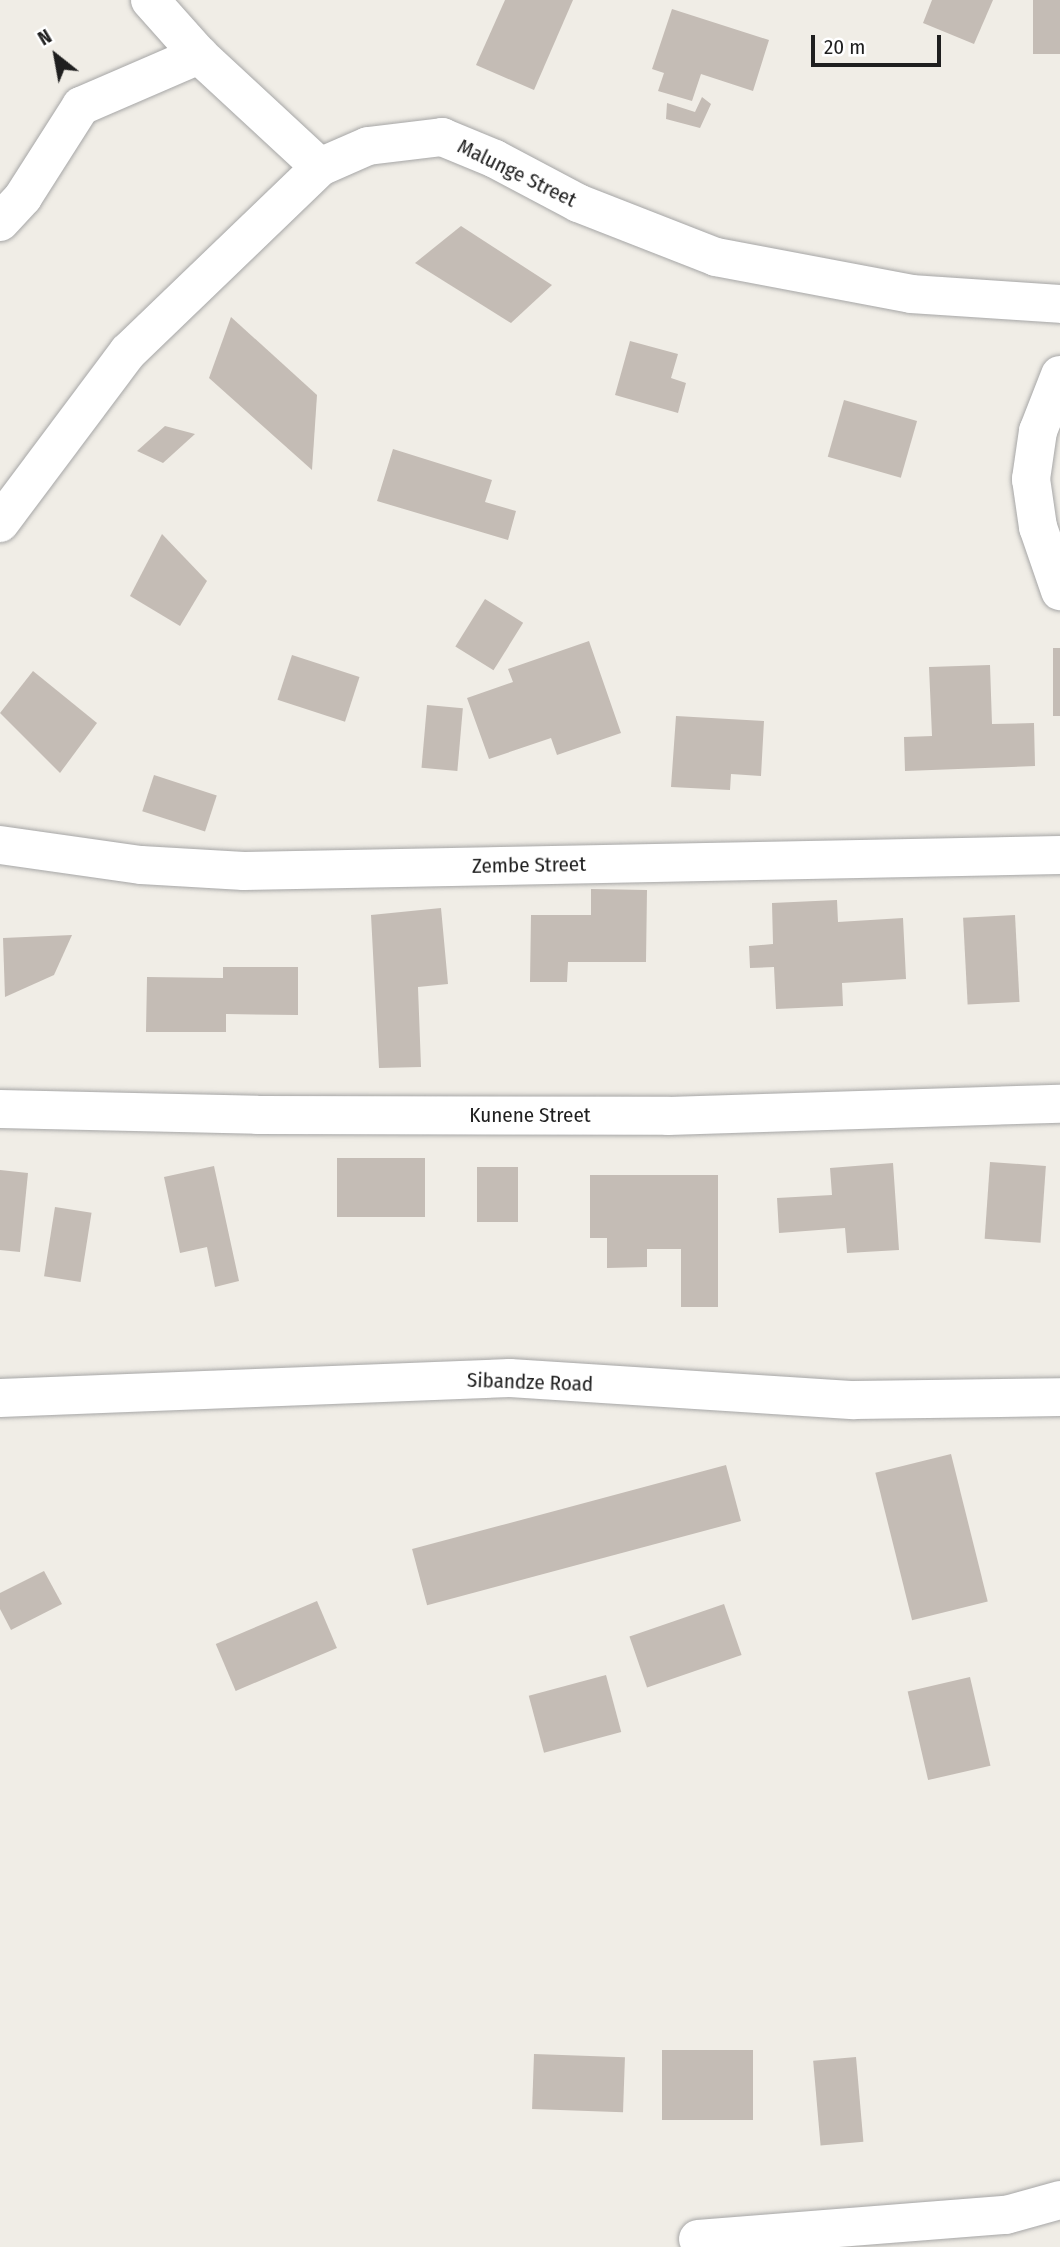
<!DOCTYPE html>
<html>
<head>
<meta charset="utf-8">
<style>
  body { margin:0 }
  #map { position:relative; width:1060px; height:2247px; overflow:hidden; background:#f0ede6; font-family:"Fira Sans Condensed",sans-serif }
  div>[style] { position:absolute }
  .building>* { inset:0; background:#c4bcb5; transform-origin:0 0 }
  .roads { filter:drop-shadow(0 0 2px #a6a6a6) drop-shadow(0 0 2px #a6a6a6) }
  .minor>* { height:38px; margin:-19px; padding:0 19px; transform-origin:19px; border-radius:19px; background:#fff }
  span { translate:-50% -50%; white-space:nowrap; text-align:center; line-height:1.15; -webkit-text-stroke:5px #fff; paint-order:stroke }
  .street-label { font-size:21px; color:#1f1f1f }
  .north { position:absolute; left:21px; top:21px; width:70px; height:70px; -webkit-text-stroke:5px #fff; paint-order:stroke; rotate:329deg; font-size:19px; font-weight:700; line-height:28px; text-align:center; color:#1f1f1f }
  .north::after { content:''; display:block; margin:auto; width:24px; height:32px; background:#1f1f1f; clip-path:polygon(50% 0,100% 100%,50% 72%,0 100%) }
  .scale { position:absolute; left:811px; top:35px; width:130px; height:32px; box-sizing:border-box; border:4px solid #1f1f1f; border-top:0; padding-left:9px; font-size:21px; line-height:24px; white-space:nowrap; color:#1f1f1f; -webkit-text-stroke:5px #fff; paint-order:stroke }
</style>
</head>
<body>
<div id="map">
  <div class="building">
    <div style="clip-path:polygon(505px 0,573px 0,534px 90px,476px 65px)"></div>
    <div style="clip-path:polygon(932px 0,993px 0,974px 44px,923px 23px)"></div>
    <div style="left:1033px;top:0;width:27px;height:54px"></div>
    <div style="clip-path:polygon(672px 9px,769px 40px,753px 91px,701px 74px,692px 101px,658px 91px,664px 73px,652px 69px)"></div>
    <div style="clip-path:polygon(702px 97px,711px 104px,700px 128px,666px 119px,667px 103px,695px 112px)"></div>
    <div style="clip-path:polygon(461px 226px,552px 285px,511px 323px,415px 263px)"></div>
    <div style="clip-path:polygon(231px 317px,317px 395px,312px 470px,209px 378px)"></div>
    <div style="clip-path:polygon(630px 341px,678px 354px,671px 378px,686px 383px,678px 413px,615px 395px)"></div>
    <div style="left:844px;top:400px;width:76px;height:59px;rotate:16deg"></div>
    <div style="clip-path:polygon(165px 426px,195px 434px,163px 463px,137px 451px)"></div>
    <div style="clip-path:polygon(393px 449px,492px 480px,485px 502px,516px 511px,508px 540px,377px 501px)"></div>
    <div style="clip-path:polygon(162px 534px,207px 581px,180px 626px,130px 596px)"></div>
    <div style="left:485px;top:599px;width:45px;height:56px;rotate:32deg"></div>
    <div style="clip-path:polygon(589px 641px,621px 733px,557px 755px,551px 738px,489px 759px,467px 698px,513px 682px,508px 669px)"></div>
    <div style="left:1053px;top:648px;width:7px;height:68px"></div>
    <div style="left:292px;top:655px;width:71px;height:47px;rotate:18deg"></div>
    <div style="clip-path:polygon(990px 665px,992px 724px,1034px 723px,1035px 766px,905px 771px,904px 737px,932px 736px,929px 667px)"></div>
    <div style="clip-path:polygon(33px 671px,97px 723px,60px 773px,0 713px)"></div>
    <div style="left:427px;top:705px;width:36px;height:63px;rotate:5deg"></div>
    <div style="clip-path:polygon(676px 716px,764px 721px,761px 776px,731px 774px,730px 790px,671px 787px)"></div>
    <div style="left:154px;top:775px;width:66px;height:38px;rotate:18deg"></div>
    <div style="clip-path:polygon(591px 889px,647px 890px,646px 962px,568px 962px,567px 982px,530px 982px,531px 915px,591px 915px)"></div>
    <div style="clip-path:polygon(837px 900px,838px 922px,903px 918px,906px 979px,842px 983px,843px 1006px,776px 1009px,774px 967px,750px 968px,749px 946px,773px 944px,772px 903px)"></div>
    <div style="clip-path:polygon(441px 908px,448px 984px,418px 987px,421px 1067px,379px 1068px,371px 915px)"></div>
    <div style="left:1015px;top:915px;width:87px;height:52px;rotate:87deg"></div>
    <div style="clip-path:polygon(72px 935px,54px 975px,5px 997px,3px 938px)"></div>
    <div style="clip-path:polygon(223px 967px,298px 967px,298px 1015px,226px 1014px,226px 1032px,146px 1032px,147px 977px,223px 978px)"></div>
    <div style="left:337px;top:1158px;width:88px;height:59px"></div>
    <div style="left:990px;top:1162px;width:56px;height:77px;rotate:4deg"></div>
    <div style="clip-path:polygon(893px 1163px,899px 1250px,847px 1253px,845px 1228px,779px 1233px,777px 1198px,832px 1195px,830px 1168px)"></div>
    <div style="clip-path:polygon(214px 1166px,239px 1281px,215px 1287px,207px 1247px,180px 1253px,164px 1177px)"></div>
    <div style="left:477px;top:1167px;width:41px;height:55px"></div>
    <div style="clip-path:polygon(0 1170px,28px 1173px,20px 1252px,0 1250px)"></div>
    <div style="clip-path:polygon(590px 1175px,718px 1175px,718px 1307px,681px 1307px,681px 1249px,647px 1249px,647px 1267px,607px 1268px,607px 1238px,590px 1238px)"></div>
    <div style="left:55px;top:1207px;width:37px;height:70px;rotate:9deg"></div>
    <div style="left:951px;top:1454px;width:152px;height:78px;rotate:76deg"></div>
    <div style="left:726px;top:1465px;width:58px;height:325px;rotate:75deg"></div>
    <div style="clip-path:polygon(44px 1571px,62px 1604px,11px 1630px,0 1609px,0 1593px)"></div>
    <div style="left:317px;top:1601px;width:51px;height:110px;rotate:67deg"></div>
    <div style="left:724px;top:1604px;width:54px;height:100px;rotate:71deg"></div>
    <div style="left:606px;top:1675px;width:59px;height:80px;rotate:75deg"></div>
    <div style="left:970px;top:1677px;width:91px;height:64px;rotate:77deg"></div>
    <div style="left:662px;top:2050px;width:91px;height:70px"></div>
    <div style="left:534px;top:2054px;width:91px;height:55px;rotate:2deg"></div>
    <div style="left:856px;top:2057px;width:85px;height:43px;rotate:85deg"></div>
  </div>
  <div class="roads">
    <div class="minor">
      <div style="left:150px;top:0;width:74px;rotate:48.3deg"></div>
      <div style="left:199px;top:55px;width:165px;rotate:42.8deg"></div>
      <div style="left:0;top:222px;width:34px;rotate:-47deg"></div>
      <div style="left:23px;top:197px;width:108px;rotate:-57.5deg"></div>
      <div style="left:81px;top:106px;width:129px;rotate:-23.4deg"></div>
      <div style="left:1060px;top:375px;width:60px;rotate:111.4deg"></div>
      <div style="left:1038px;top:431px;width:49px;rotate:98.3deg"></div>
      <div style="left:1031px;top:479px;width:49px;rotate:81.7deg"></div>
      <div style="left:1038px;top:527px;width:68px;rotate:71deg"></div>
      <div style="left:0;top:523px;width:214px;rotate:-53.2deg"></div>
      <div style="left:128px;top:352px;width:267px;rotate:-43.9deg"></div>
      <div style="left:320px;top:167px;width:52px;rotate:-23.6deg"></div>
      <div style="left:368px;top:146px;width:75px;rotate:-6.9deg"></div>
      <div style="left:442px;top:137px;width:57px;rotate:22.5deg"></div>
      <div style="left:495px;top:159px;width:94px;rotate:27.9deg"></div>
      <div style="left:578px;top:203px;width:148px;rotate:21.4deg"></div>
      <div style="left:716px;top:257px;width:198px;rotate:10.7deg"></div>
      <div style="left:911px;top:294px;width:149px;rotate:3.8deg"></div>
      <div style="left:0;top:845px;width:142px;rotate:8.1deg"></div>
      <div style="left:141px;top:865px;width:103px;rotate:3.3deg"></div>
      <div style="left:244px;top:871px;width:816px;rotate:-1.12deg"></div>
      <div style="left:0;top:1109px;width:257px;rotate:1.3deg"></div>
      <div style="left:257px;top:1115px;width:411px;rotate:0.1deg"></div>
      <div style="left:668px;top:1116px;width:392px;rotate:-1.8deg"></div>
      <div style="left:0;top:1398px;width:510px;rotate:-2.25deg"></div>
      <div style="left:510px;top:1378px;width:345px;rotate:3.7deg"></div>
      <div style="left:854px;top:1400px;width:206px;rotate:-0.8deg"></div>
      <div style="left:698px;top:2239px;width:309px;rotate:-4.5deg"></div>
      <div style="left:1006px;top:2215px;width:56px;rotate:-15.5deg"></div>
    </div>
  </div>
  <div class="street-label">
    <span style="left:517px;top:173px;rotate:26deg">Malunge Street</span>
    <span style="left:529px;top:865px;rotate:-1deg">Zembe Street</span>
    <span style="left:530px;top:1115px">Kunene Street</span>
    <span style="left:530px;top:1382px;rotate:2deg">Sibandze Road</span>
  </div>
  <div class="north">N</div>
  <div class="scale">20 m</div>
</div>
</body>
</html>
